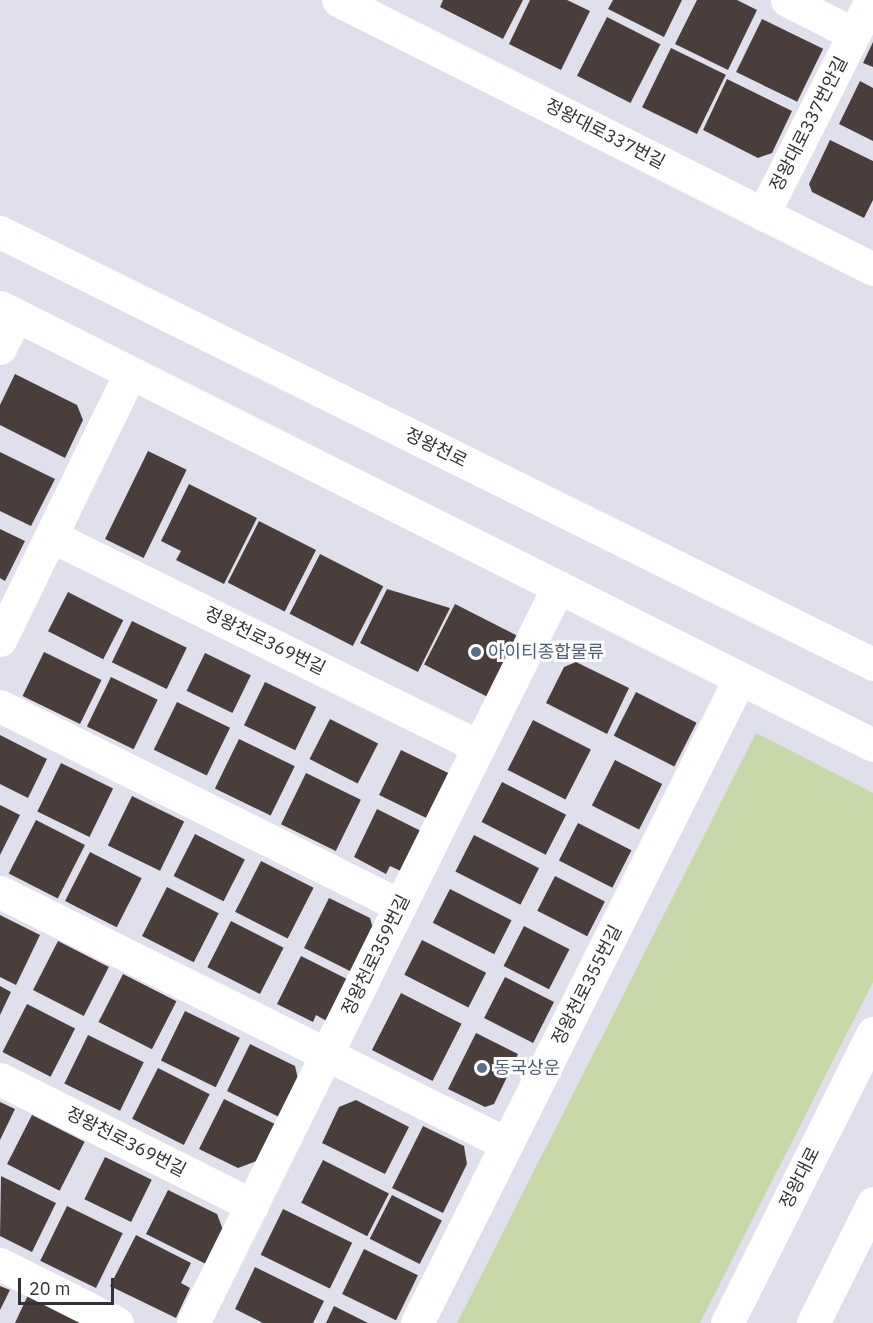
<!DOCTYPE html>
<html>
<head>
<meta charset="utf-8">
<style>
  body { margin:0 }
  #map { position:relative; width:873px; height:1323px; overflow:hidden; background:#dfe0ec; font-family:"IBM Plex Sans","Noto Sans KR",sans-serif }
  div>[style] { position:absolute }
  .green>* { inset:0; background:#c8d7a7 }
  .building>* { inset:0; background:#4a3e3d; transform-origin:0 0 }
  .minor>* { height:33px; margin:-16.5px; padding:0 16.5px; transform-origin:16.5px; border-radius:16.5px; background:#fff }
  .dots>* { width:16px; height:16px; translate:-50% -50%; box-sizing:border-box; border:3px solid #fff; border-radius:50% }
  span { translate:-50% -50%; white-space:nowrap; text-align:center; line-height:1.15; -webkit-text-stroke:6px #fff; paint-order:stroke }
  .street-label { font-size:18px; color:#313236 }
  .service-label { font-size:18px; color:#4e5e75 }
  .left { translate:0 -50%; text-align:left }
  .scale { position:absolute; left:18px; top:1278px; width:96px; height:27px; box-sizing:border-box; border:3px solid #313236; border-top:0; padding-left:8px; font-size:18px; line-height:21px; white-space:nowrap; color:#313236; -webkit-text-stroke:4px #fff; paint-order:stroke }
</style>
</head>
<body>
<div id="map">
  <div class="green">
    <div style="clip-path:polygon(756px 733px,873px 793px,873px 982px,700px 1323px,457px 1323px)"></div>
  </div>
  <div class="building">
    <div style="clip-path:polygon(443px 0,523px 0,503px 39px,440px 7px)"></div>
    <div style="clip-path:polygon(530px 0,567px 0,590px 11px,561px 70px,509px 44px)"></div>
    <div style="clip-path:polygon(613px 0,682px 0,664px 37px,608px 9px)"></div>
    <div style="clip-path:polygon(697px 0,737px 0,757px 10px,728px 70px,675px 44px)"></div>
    <div style="left:607px;top:17px;width:60px;height:66px;rotate:27deg"></div>
    <div style="left:762px;top:19px;width:68px;height:59px;rotate:26deg"></div>
    <div style="clip-path:polygon(873px 42px,873px 67px,863px 63px)"></div>
    <div style="left:671px;top:48px;width:61px;height:66px;rotate:26deg"></div>
    <div style="clip-path:polygon(727px 79px,792px 111px,772px 153px,758px 158px,703px 130px)"></div>
    <div style="clip-path:polygon(860px 81px,873px 88px,873px 141px,839px 124px)"></div>
    <div style="clip-path:polygon(830px 140px,873px 161px,873px 200px,864px 218px,812px 192px,809px 184px)"></div>
    <div style="clip-path:polygon(15px 374px,77px 405px,83px 420px,65px 458px,0 425px,0 405px)"></div>
    <div style="left:148px;top:451px;width:43px;height:98px;rotate:26deg"></div>
    <div style="clip-path:polygon(0 452px,55px 479px,31px 526px,0 511px)"></div>
    <div style="clip-path:polygon(189px 484px,257px 518px,224px 584px,176px 560px,181px 551px,161px 541px)"></div>
    <div style="left:259px;top:521px;width:64px;height:69px;rotate:27deg"></div>
    <div style="clip-path:polygon(0 529px,25px 541px,5px 581px,0 578px)"></div>
    <div style="left:320px;top:554px;width:71px;height:67px;rotate:27deg"></div>
    <div style="clip-path:polygon(387px 589px,450px 608px,418px 672px,360px 643px)"></div>
    <div style="left:68px;top:592px;width:62px;height:44px;rotate:27deg"></div>
    <div style="left:455px;top:604px;width:78px;height:68px;rotate:27deg"></div>
    <div style="left:132px;top:621px;width:61px;height:46px;rotate:26deg"></div>
    <div style="left:44px;top:652px;width:64px;height:49px;rotate:26deg"></div>
    <div style="left:205px;top:653px;width:51px;height:42px;rotate:26deg"></div>
    <div style="clip-path:polygon(576px 662px,629px 688px,607px 734px,546px 703px,564px 667px)"></div>
    <div style="left:111px;top:677px;width:52px;height:55px;rotate:26deg"></div>
    <div style="left:265px;top:682px;width:57px;height:48px;rotate:26deg"></div>
    <div style="left:636px;top:692px;width:68px;height:49px;rotate:27deg"></div>
    <div style="left:177px;top:702px;width:59px;height:53px;rotate:26deg"></div>
    <div style="left:330px;top:719px;width:54px;height:45px;rotate:27deg"></div>
    <div style="left:533px;top:720px;width:65px;height:56px;rotate:27deg"></div>
    <div style="clip-path:polygon(0 735px,47px 759px,28px 798px,0 784px)"></div>
    <div style="left:239px;top:739px;width:62px;height:55px;rotate:26deg"></div>
    <div style="left:401px;top:750px;width:60px;height:50px;rotate:26deg"></div>
    <div style="left:615px;top:760px;width:53px;height:51px;rotate:27deg"></div>
    <div style="left:61px;top:763px;width:58px;height:54px;rotate:26deg"></div>
    <div style="left:306px;top:773px;width:61px;height:57px;rotate:26deg"></div>
    <div style="left:502px;top:782px;width:72px;height:45px;rotate:27deg"></div>
    <div style="left:132px;top:796px;width:58px;height:55px;rotate:26deg"></div>
    <div style="clip-path:polygon(0 805px,20px 815px,0 855px)"></div>
    <div style="clip-path:polygon(377px 809px,423px 832px,403px 872px,390px 866px,386px 874px,354px 857px)"></div>
    <div style="left:36px;top:820px;width:55px;height:60px;rotate:27deg"></div>
    <div style="left:578px;top:823px;width:60px;height:42px;rotate:27deg"></div>
    <div style="left:195px;top:834px;width:56px;height:47px;rotate:27deg"></div>
    <div style="left:474px;top:835px;width:73px;height:41px;rotate:27deg"></div>
    <div style="left:90px;top:852px;width:58px;height:55px;rotate:27deg"></div>
    <div style="left:261px;top:861px;width:59px;height:57px;rotate:27deg"></div>
    <div style="left:555px;top:876px;width:56px;height:39px;rotate:27deg"></div>
    <div style="left:167px;top:887px;width:58px;height:55px;rotate:27deg"></div>
    <div style="left:450px;top:889px;width:69px;height:38px;rotate:27deg"></div>
    <div style="clip-path:polygon(329px 898px,370px 918px,374px 932px,354px 973px,304px 948px)"></div>
    <div style="clip-path:polygon(0 915px,40px 935px,16px 985px,0 977px)"></div>
    <div style="left:231px;top:921px;width:59px;height:52px;rotate:27deg"></div>
    <div style="left:524px;top:926px;width:51px;height:45px;rotate:27deg"></div>
    <div style="left:422px;top:940px;width:72px;height:39px;rotate:27deg"></div>
    <div style="left:58px;top:941px;width:57px;height:55px;rotate:27deg"></div>
    <div style="clip-path:polygon(301px 956px,353px 982px,332px 1024px,316px 1015px,313px 1022px,277px 1004px)"></div>
    <div style="left:123px;top:974px;width:60px;height:54px;rotate:27deg"></div>
    <div style="left:505px;top:977px;width:55px;height:46px;rotate:27deg"></div>
    <div style="clip-path:polygon(0 986px,11px 992px,0 1015px)"></div>
    <div style="left:401px;top:993px;width:68px;height:64px;rotate:27deg"></div>
    <div style="left:27px;top:1004px;width:54px;height:54px;rotate:27deg"></div>
    <div style="left:185px;top:1011px;width:61px;height:55px;rotate:26deg"></div>
    <div style="clip-path:polygon(476px 1033px,518px 1054px,494px 1104px,485px 1107px,448px 1089px)"></div>
    <div style="left:88px;top:1035px;width:62px;height:54px;rotate:26deg"></div>
    <div style="clip-path:polygon(250px 1044px,295px 1066px,299px 1083px,281px 1118px,227px 1091px)"></div>
    <div style="left:158px;top:1068px;width:58px;height:57px;rotate:27deg"></div>
    <div style="clip-path:polygon(224px 1099px,275px 1124px,257px 1161px,238px 1168px,199px 1149px)"></div>
    <div style="clip-path:polygon(356px 1100px,409px 1127px,385px 1174px,322px 1143px,339px 1107px)"></div>
    <div style="clip-path:polygon(0 1102px,15px 1109px,0 1140px)"></div>
    <div style="left:32px;top:1115px;width:59px;height:55px;rotate:27deg"></div>
    <div style="clip-path:polygon(423px 1126px,464px 1146px,467px 1164px,443px 1213px,392px 1188px)"></div>
    <div style="left:105px;top:1157px;width:52px;height:47px;rotate:26deg"></div>
    <div style="left:323px;top:1160px;width:74px;height:48px;rotate:27deg"></div>
    <div style="clip-path:polygon(1px 1176px,56px 1203px,32px 1252px,0 1236px)"></div>
    <div style="clip-path:polygon(168px 1190px,217px 1214px,223px 1230px,206px 1264px,146px 1234px)"></div>
    <div style="left:392px;top:1195px;width:56px;height:49px;rotate:27deg"></div>
    <div style="left:67px;top:1206px;width:62px;height:61px;rotate:26deg"></div>
    <div style="left:283px;top:1209px;width:77px;height:51px;rotate:26deg"></div>
    <div style="clip-path:polygon(136px 1235px,191px 1263px,181px 1283px,190px 1288px,176px 1318px,110px 1286px)"></div>
    <div style="left:364px;top:1249px;width:60px;height:50px;rotate:26deg"></div>
    <div style="clip-path:polygon(255px 1267px,324px 1301px,313px 1323px,263px 1323px,235px 1309px)"></div>
    <div style="clip-path:polygon(0 1286px,10px 1290px,0 1310px)"></div>
    <div style="clip-path:polygon(28px 1295px,83px 1323px,15px 1323px)"></div>
    <div style="clip-path:polygon(334px 1306px,368px 1323px,326px 1323px)"></div>
  </div>
  <div class="minor">
    <div style="left:338px;top:0;width:599px;rotate:26.69deg"></div>
    <div style="left:787px;top:0;width:75px;rotate:26.9deg"></div>
    <div style="left:763px;top:214px;width:240px;rotate:-63.2deg"></div>
    <div style="left:0;top:232px;width:974px;rotate:26.33deg"></div>
    <div style="left:0;top:307px;width:977px;rotate:26.64deg"></div>
    <div style="left:0;top:348px;width:37px;rotate:-64deg"></div>
    <div style="left:51px;top:536px;width:477px;rotate:26.2deg"></div>
    <div style="left:0;top:640px;width:297px;rotate:-64deg"></div>
    <div style="left:0;top:706px;width:447px;rotate:26.5deg"></div>
    <div style="left:0;top:892px;width:566px;rotate:26.43deg"></div>
    <div style="left:0;top:1079px;width:282px;rotate:26.6deg"></div>
    <div style="left:0;top:1264px;width:131px;rotate:26.8deg"></div>
    <div style="left:193px;top:1323px;width:822px;rotate:-63.62deg"></div>
    <div style="left:417px;top:1323px;width:721px;rotate:-63.4deg"></div>
    <div style="left:727px;top:1323px;width:325px;rotate:-63.3deg"></div>
    <div style="left:813px;top:1323px;width:134px;rotate:-63.4deg"></div>
  </div>
  <div class="dots">
    <div style="left:476px;top:652px;background:#5c6f8a"></div>
    <div style="left:482px;top:1068px;background:#5c6f8a"></div>
  </div>
  <div class="street-label">
    <span style="left:809px;top:124px;rotate:-63deg">정왕대로337번안길</span>
    <span style="left:605px;top:134px;rotate:27deg">정왕대로337번길</span>
    <span style="left:436px;top:448px;rotate:26deg">정왕천로</span>
    <span style="left:265px;top:641px;rotate:26deg">정왕천로369번길</span>
    <span style="left:376px;top:955px;rotate:-64deg">정왕천로359번길</span>
    <span style="left:587px;top:985px;rotate:-63deg">정왕천로355번길</span>
    <span style="left:126px;top:1142px;rotate:27deg">정왕천로369번길</span>
    <span style="left:800px;top:1178px;rotate:-63deg">정왕대로</span>
  </div>
  <div class="service-label">
    <span class="left" style="left:488px;top:652px">아이티종합물류</span>
    <span class="left" style="left:494px;top:1068px">동국상운</span>
  </div>
  <div class="scale">20 m</div>
</div>
</body>
</html>
